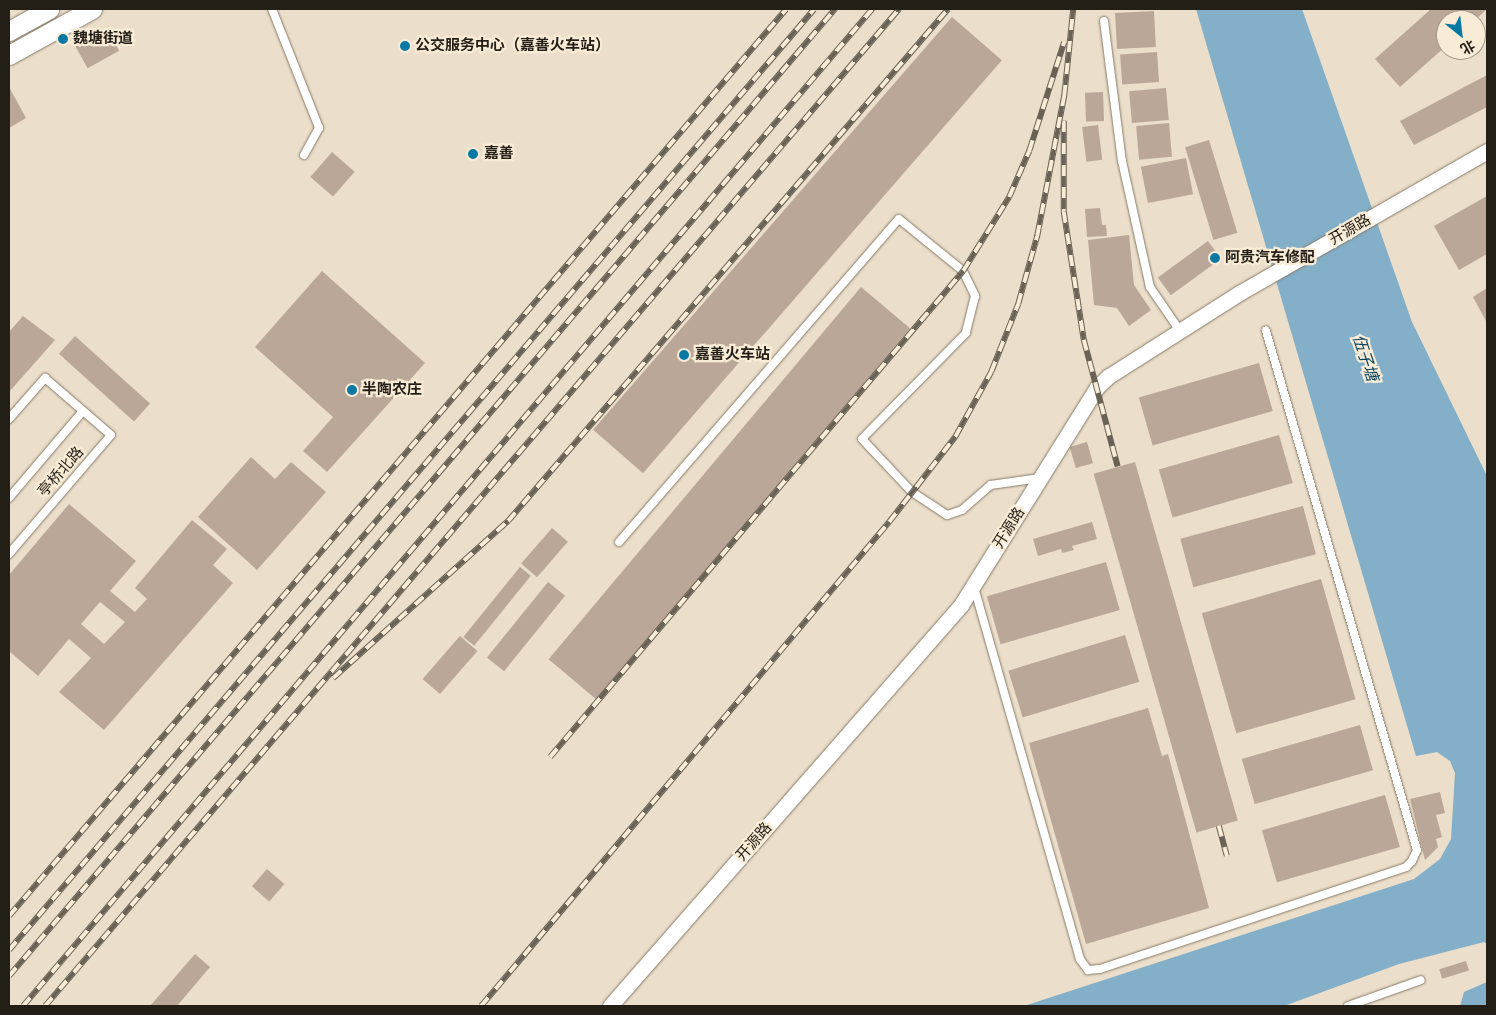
<!DOCTYPE html>
<html>
<head>
<meta charset="utf-8">
<style>
  body { margin:0 }
  #map { position:relative; width:1496px; height:1015px; overflow:hidden; background:#ebdeca; font-family:Cabin,"Noto Sans SC",sans-serif }
  div>[style] { position:absolute }
  .water>* { inset:0; background:#83afc9 }
  .building>* { inset:0; background:#bba798; transform-origin:0 0 }
  .roads { filter:drop-shadow(0 0 1px #857a67) drop-shadow(0 0 1px #857a67) }
  .service>* { height:8px; margin:-4px; padding:0 4px; transform-origin:4px; border-radius:4px; background:#fff }
  .minor>* { height:15px; margin:-7.5px; padding:0 7.5px; transform-origin:7.5px; border-radius:7.5px; background:#fff }
  .tertiary>* { height:19px; margin:-9.5px; padding:0 9.5px; transform-origin:9.5px; border-radius:9.5px; background:#fff }
  .rail>* { height:5.5px; margin-top:-2.75px; transform-origin:0; background:repeating-linear-gradient(90deg,#f9ecd7 0 11px,#696255 0 22px); box-sizing:border-box; border-block:1px solid #696255 }
  .dots>* { width:14px; height:14px; translate:-50% -50%; box-sizing:border-box; border:2px solid #f9ecd7; border-radius:50% }
  span { translate:-50% -50%; white-space:nowrap; text-align:center; line-height:1.15; -webkit-text-stroke:4.5px #f9ecd7; paint-order:stroke }
  .poi-label { font-size:15px; color:#231e16; font-weight:700 }
  .left { translate:0 -50%; text-align:left }
  .street-label { font-size:15px; color:#231e16 }
  .water-label { font-size:16px; color:#094560; font-style:italic }
  .frame { position:absolute; inset:0; border:10px solid #231e16; pointer-events:none }
  .north { position:absolute; left:1436px; top:10px; width:50px; height:50px; box-sizing:border-box; background:#f9ecd7; border:1px solid #a39a8a; border-radius:50%; rotate:151deg; font-size:14px; font-weight:700; line-height:20px; text-align:center; color:#231e16 }
  .north::after { content:''; display:block; margin:auto; width:18px; height:22px; background:#0779a2; clip-path:polygon(50% 0,100% 100%,50% 72%,0 100%) }
</style>
</head>
<body>
<div id="map">
  <div class="water">
    <div style="clip-path:polygon(1196px 9px,1302px 9px,1412px 322px,1487px 476px,1487px 944px,1484px 942px,1399px 964px,1284px 1006px,1024px 1006px,1414px 879px,1440px 859px,1451px 839px,1455px 773px,1450px 761px,1437px 752px,1416px 756px)"></div>
    <div style="clip-path:polygon(1487px 982px,1487px 1006px,1460px 1006px,1464px 992px)"></div>
  </div>
  <div class="building">
    <div style="clip-path:polygon(1431px 9px,1487px 9px,1475px 20px,1446px 20px,1446px 46px,1400px 87px,1375px 59px)"></div>
    <div style="left:1154px;top:11px;width:36px;height:39px;rotate:87deg"></div>
    <div style="left:952px;top:17px;width:66px;height:547px;rotate:41deg"></div>
    <div style="left:107px;top:29px;width:25px;height:36px;rotate:61deg"></div>
    <div style="left:1157px;top:52px;width:30px;height:37px;rotate:86deg"></div>
    <div style="clip-path:polygon(1487px 75px,1487px 107px,1414px 145px,1400px 121px)"></div>
    <div style="clip-path:polygon(9px 87px,26px 118px,9px 128px)"></div>
    <div style="left:1166px;top:88px;width:32px;height:37px;rotate:85deg"></div>
    <div style="left:1103px;top:92px;width:29px;height:18px;rotate:88deg"></div>
    <div style="left:1169px;top:123px;width:34px;height:33px;rotate:85deg"></div>
    <div style="left:1098px;top:125px;width:35px;height:16px;rotate:83deg"></div>
    <div style="left:1209px;top:140px;width:97px;height:25px;rotate:73deg"></div>
    <div style="left:332px;top:152px;width:30px;height:33px;rotate:41deg"></div>
    <div style="left:1186px;top:158px;width:37px;height:46px;rotate:79deg"></div>
    <div style="clip-path:polygon(1487px 196px,1487px 254px,1459px 270px,1434px 226px)"></div>
    <div style="clip-path:polygon(1100px 208px,1102px 225px,1106px 225px,1107px 236px,1087px 237px,1085px 209px)"></div>
    <div style="clip-path:polygon(1129px 235px,1134px 285px,1151px 310px,1129px 326px,1117px 308px,1094px 305px,1088px 240px)"></div>
    <div style="left:1208px;top:241px;width:22px;height:62px;rotate:54deg"></div>
    <div style="clip-path:polygon(322px 271px,425px 363px,327px 472px,303px 451px,333px 417px,255px 347px)"></div>
    <div style="left:861px;top:287px;width:64px;height:486px;rotate:40deg"></div>
    <div style="clip-path:polygon(1487px 288px,1487px 323px,1473px 297px)"></div>
    <div style="clip-path:polygon(23px 316px,55px 340px,9px 392px,9px 332px)"></div>
    <div style="left:75px;top:336px;width:101px;height:24px;rotate:42deg"></div>
    <div style="left:1259px;top:363px;width:50px;height:125px;rotate:74deg"></div>
    <div style="left:1279px;top:435px;width:50px;height:125px;rotate:74deg"></div>
    <div style="left:1087px;top:442px;width:22px;height:18px;rotate:74deg"></div>
    <div style="clip-path:polygon(251px 457px,275px 479px,291px 462px,326px 492px,257px 570px,198px 517px)"></div>
    <div style="left:1135px;top:462px;width:373px;height:43px;rotate:74deg"></div>
    <div style="clip-path:polygon(evenodd,69px 504px,136px 561px,110px 591px,135px 612px,147px 599px,135px 588px,192px 520px,227px 549px,213px 565px,233px 583px,104px 730px,59px 692px,91px 658px,69px 639px,38px 676px,9px 651px,9px 575px,69px 504px,100px 602px,125px 622px,104px 644px,81px 624px,100px 602px)"></div>
    <div style="left:1303px;top:506px;width:50px;height:127px;rotate:75deg"></div>
    <div style="clip-path:polygon(1092px 522px,1097px 539px,1072px 546px,1074px 550px,1062px 553px,1061px 549px,1038px 556px,1033px 539px)"></div>
    <div style="left:552px;top:528px;width:21px;height:47px;rotate:41deg"></div>
    <div style="left:1106px;top:562px;width:50px;height:124px;rotate:74deg"></div>
    <div style="left:520px;top:567px;width:14px;height:90px;rotate:39deg"></div>
    <div style="left:1321px;top:579px;width:125px;height:124px;rotate:74deg"></div>
    <div style="left:548px;top:582px;width:22px;height:97px;rotate:39deg"></div>
    <div style="left:1125px;top:635px;width:49px;height:122px;rotate:73deg"></div>
    <div style="left:460px;top:636px;width:23px;height:57px;rotate:41deg"></div>
    <div style="clip-path:polygon(1148px 708px,1162px 756px,1168px 754px,1209px 908px,1086px 944px,1029px 743px)"></div>
    <div style="left:1360px;top:725px;width:47px;height:123px;rotate:74deg"></div>
    <div style="clip-path:polygon(1440px 792px,1445px 813px,1436px 815px,1442px 837px,1436px 839px,1438px 847px,1425px 860px,1410px 799px)"></div>
    <div style="left:1385px;top:795px;width:54px;height:128px;rotate:74deg"></div>
    <div style="left:267px;top:869px;width:23px;height:23px;rotate:41deg"></div>
    <div style="clip-path:polygon(195px 954px,210px 967px,177px 1006px,150px 1006px)"></div>
    <div style="left:1466px;top:961px;width:10px;height:28px;rotate:73deg"></div>
  </div>
  <div class="roads">
    <div class="service">
      <div style="left:272px;top:9px;width:128px;rotate:68.4deg"></div>
      <div style="left:319px;top:128px;width:31px;rotate:119deg"></div>
      <div style="left:1104px;top:21px;width:141px;rotate:82.7deg"></div>
      <div style="left:1122px;top:161px;width:129px;rotate:77.5deg"></div>
      <div style="left:1150px;top:287px;width:53px;rotate:55.7deg"></div>
      <div style="left:9px;top:419px;width:55px;rotate:-48.7deg"></div>
      <div style="left:45px;top:378px;width:87px;rotate:40.8deg"></div>
      <div style="left:111px;top:435px;width:157px;rotate:130.6deg"></div>
      <div style="left:9px;top:498px;width:114px;rotate:-49.6deg"></div>
      <div style="left:619px;top:542px;width:427px;rotate:-49.1deg"></div>
      <div style="left:899px;top:219px;width:82px;rotate:39.1deg"></div>
      <div style="left:963px;top:271px;width:28px;rotate:64deg"></div>
      <div style="left:975px;top:296px;width:38px;rotate:104deg"></div>
      <div style="left:966px;top:333px;width:148px;rotate:134.5deg"></div>
      <div style="left:862px;top:439px;width:73px;rotate:46.7deg"></div>
      <div style="left:912px;top:492px;width:42px;rotate:33.3deg"></div>
      <div style="left:947px;top:515px;width:16px;rotate:-18deg"></div>
      <div style="left:962px;top:510px;width:38px;rotate:-41deg"></div>
      <div style="left:991px;top:485px;width:49px;rotate:-8.1deg"></div>
      <div style="left:974px;top:587px;width:387px;rotate:74.1deg"></div>
      <div style="left:1080px;top:959px;width:14px;rotate:54deg"></div>
      <div style="left:1088px;top:970px;width:12px;rotate:-5deg"></div>
      <div style="left:1100px;top:969px;width:323px;rotate:-18.4deg"></div>
      <div style="left:1406px;top:867px;width:8px;rotate:-45deg"></div>
      <div style="left:1412px;top:861px;width:12px;rotate:-66deg"></div>
      <div style="left:1417px;top:850px;width:541px;rotate:-106.22deg"></div>
      <div style="left:1348px;top:1006px;width:77px;rotate:-19.6deg"></div>
    </div>
    <div class="minor">
      <div style="left:610px;top:1006px;width:533px;rotate:-48.8deg"></div>
      <div style="left:961px;top:605px;width:257px;rotate:-58deg"></div>
      <div style="left:1097px;top:387px;width:16px;rotate:-43deg"></div>
      <div style="left:1109px;top:376px;width:156px;rotate:-32.5deg"></div>
      <div style="left:1241px;top:292px;width:284px;rotate:-29.8deg"></div>
    </div>
    <div class="tertiary">
      <div style="left:9px;top:31px;width:46px;rotate:-28.8deg"></div>
      <div style="left:9px;top:55px;width:95px;rotate:-29deg"></div>
    </div>
  </div>
  <div class="rail">
    <div style="left:1064px;top:121px;width:91px;rotate:90deg"></div>
    <div style="left:1064px;top:212px;width:130px;rotate:81.1deg"></div>
    <div style="left:1084px;top:340px;width:131px;rotate:75deg"></div>
    <div style="left:333px;top:678px;width:235px;rotate:-41.9deg"></div>
    <div style="left:508px;top:521px;width:675px;rotate:-49.33deg"></div>
    <div style="left:550px;top:757px;width:638px;rotate:-49.64deg"></div>
    <div style="left:963px;top:271px;width:87px;rotate:-58.1deg"></div>
    <div style="left:1009px;top:197px;width:50px;rotate:-66.5deg"></div>
    <div style="left:1029px;top:151px;width:114px;rotate:-72.2deg"></div>
    <div style="left:1219px;top:826px;width:31px;rotate:75deg"></div>
    <div style="left:9px;top:916px;width:1194px;rotate:-49.41deg"></div>
    <div style="left:9px;top:950px;width:1238px;rotate:-49.45deg"></div>
    <div style="left:9px;top:976px;width:1272px;rotate:-49.5deg"></div>
    <div style="left:23px;top:1006px;width:1310px;rotate:-49.58deg"></div>
    <div style="left:45px;top:1006px;width:1313px;rotate:-49.42deg"></div>
    <div style="left:481px;top:1006px;width:633px;rotate:-49.87deg"></div>
    <div style="left:889px;top:522px;width:108px;rotate:-52.2deg"></div>
    <div style="left:955px;top:437px;width:74px;rotate:-61deg"></div>
    <div style="left:991px;top:372px;width:73px;rotate:-68.3deg"></div>
    <div style="left:1018px;top:304px;width:71px;rotate:-74.4deg"></div>
    <div style="left:1037px;top:236px;width:143px;rotate:-79.1deg"></div>
    <div style="left:1064px;top:96px;width:87px;rotate:-84.1deg"></div>
  </div>
  <div class="dots">
    <div style="left:63px;top:39px;background:#0779a2"></div>
    <div style="left:405px;top:46px;background:#0779a2"></div>
    <div style="left:473px;top:154px;background:#0779a2"></div>
    <div style="left:1215px;top:258px;background:#0779a2"></div>
    <div style="left:684px;top:355px;background:#0779a2"></div>
    <div style="left:352px;top:390px;background:#0779a2"></div>
  </div>
  <div class="poi-label">
    <span class="left" style="left:73px;top:39px">魏塘街道</span>
    <span class="left" style="left:415px;top:46px">公交服务中心（嘉善火车站）</span>
    <span class="left" style="left:484px;top:154px">嘉善</span>
    <span class="left" style="left:1225px;top:258px">阿贵汽车修配</span>
    <span class="left" style="left:695px;top:355px">嘉善火车站</span>
    <span class="left" style="left:362px;top:390px">半陶农庄</span>
  </div>
  <div class="street-label">
    <span style="left:1350px;top:230px;rotate:-30deg">开源路</span>
    <span style="left:61px;top:472px;rotate:-49deg">亭桥北路</span>
    <span style="left:1009px;top:528px;rotate:-58deg">开源路</span>
    <span style="left:754px;top:842px;rotate:-49deg">开源路</span>
  </div>
  <div class="water-label">
    <span style="left:1365px;top:358px;rotate:71deg">伍子塘</span>
  </div>
  <div class="frame"></div>
  <div class="north">北</div>
</div>
</body>
</html>
